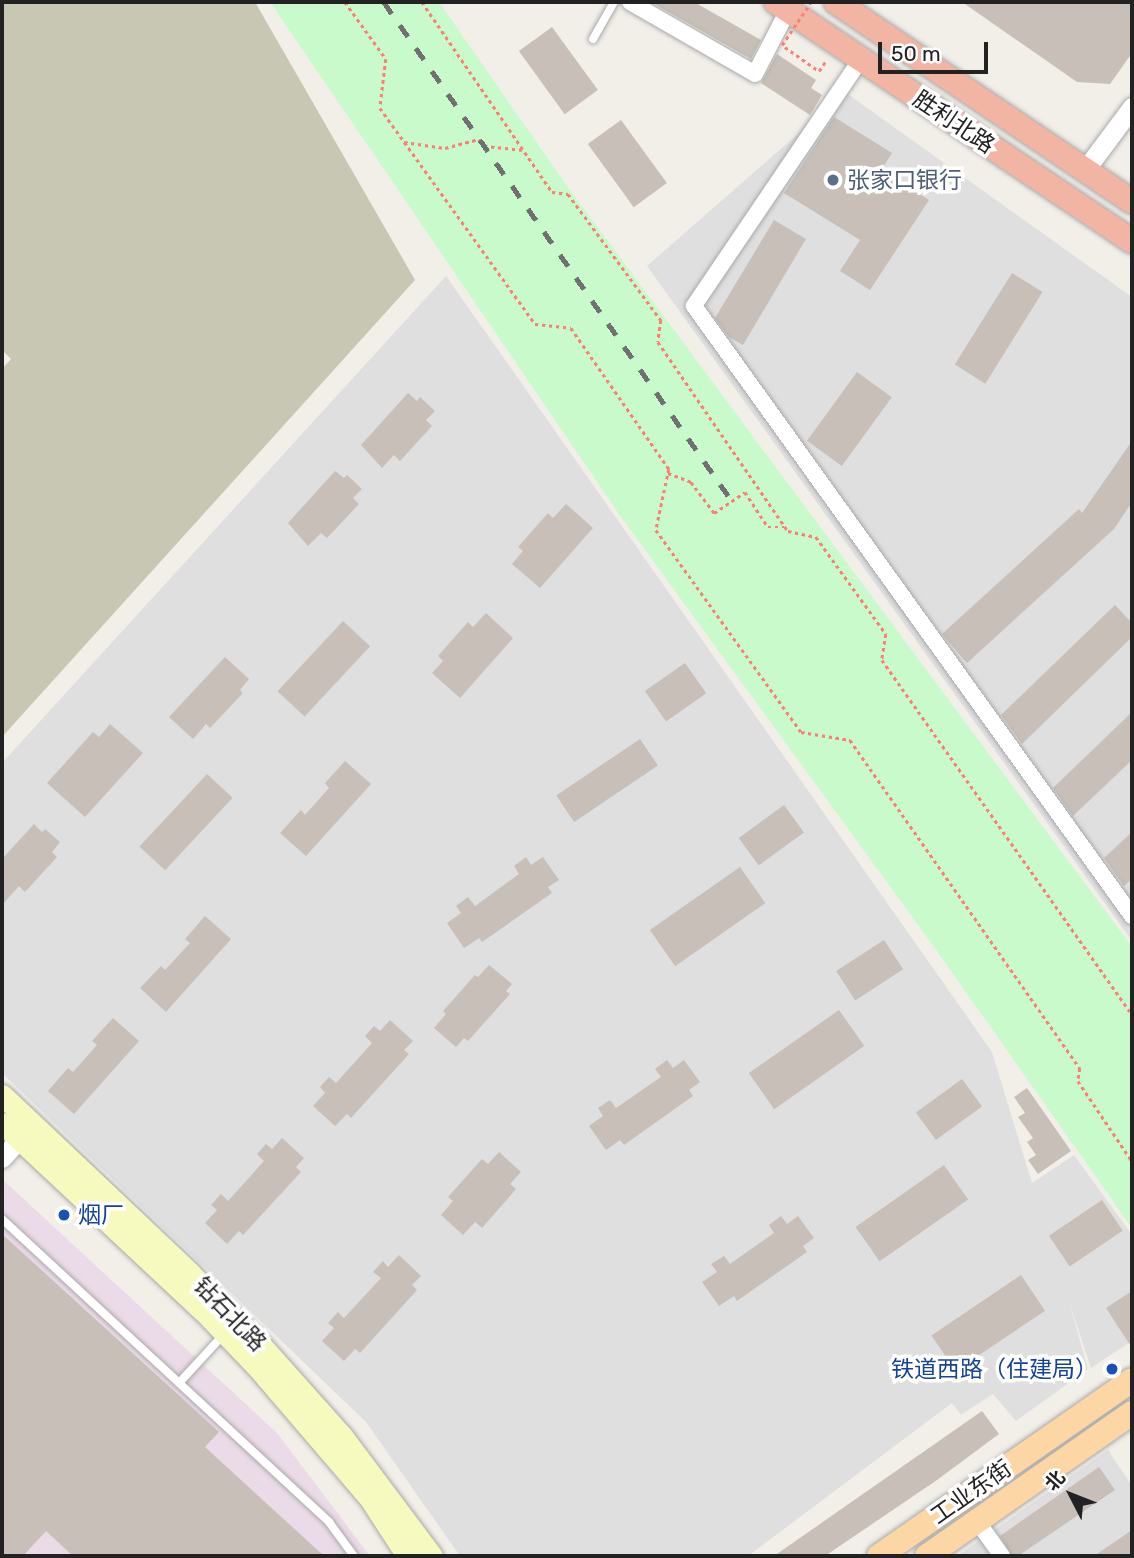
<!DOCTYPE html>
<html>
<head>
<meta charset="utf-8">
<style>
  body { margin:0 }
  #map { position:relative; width:1134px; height:1558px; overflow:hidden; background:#f2efe9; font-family:Rubik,"Noto Sans SC",sans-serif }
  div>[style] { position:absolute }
  .residential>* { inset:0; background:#e0dfdf }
  .industrial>* { inset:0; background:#ebdbe8 }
  .construction>* { inset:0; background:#c7c7b4 }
  .park>* { inset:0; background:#c8facc }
  .building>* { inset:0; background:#c7bfb8; transform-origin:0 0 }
  .path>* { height:2.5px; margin-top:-1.25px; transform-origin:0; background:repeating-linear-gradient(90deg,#fa8072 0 3.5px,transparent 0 7px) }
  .roads { filter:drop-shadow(0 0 2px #a9a9a9) drop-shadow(0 0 2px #a9a9a9) }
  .service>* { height:8px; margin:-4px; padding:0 4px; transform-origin:4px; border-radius:4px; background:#fff }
  .minor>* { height:16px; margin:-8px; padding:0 8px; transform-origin:8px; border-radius:8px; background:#fff }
  .tertiary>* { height:19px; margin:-9.5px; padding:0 9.5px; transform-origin:9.5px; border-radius:9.5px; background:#fff }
  .secondary>* { height:21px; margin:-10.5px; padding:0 10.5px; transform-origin:10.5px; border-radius:10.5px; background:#f7fabf }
  .primary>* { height:24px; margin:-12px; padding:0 12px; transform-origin:12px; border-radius:12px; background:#fcd6a4 }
  .trunk>* { height:24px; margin:-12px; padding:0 12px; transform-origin:12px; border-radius:12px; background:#f2b4a3 }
  .rail>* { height:4.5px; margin-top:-2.25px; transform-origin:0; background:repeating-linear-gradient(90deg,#707070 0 14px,transparent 0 28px) }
  .path-bridge>* { height:2.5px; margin-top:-1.25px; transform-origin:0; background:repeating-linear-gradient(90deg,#fa8072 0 3.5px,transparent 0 7px) }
  .dots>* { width:19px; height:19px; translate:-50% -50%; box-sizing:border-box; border:4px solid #fff; border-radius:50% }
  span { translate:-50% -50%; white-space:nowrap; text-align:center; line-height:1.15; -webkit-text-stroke:7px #fff; paint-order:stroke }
  .street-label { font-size:23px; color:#222 }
  .service-label { font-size:23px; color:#4e5e75 }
  .left { translate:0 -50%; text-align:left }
  .transit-label { font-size:23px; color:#164399 }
  .right { translate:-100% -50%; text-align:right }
  .frame { position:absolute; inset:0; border:4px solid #222; pointer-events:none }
  .north { position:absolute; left:1036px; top:1460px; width:70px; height:70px; -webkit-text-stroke:5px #fff; paint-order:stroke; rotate:312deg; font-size:19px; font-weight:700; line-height:28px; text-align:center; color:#222 }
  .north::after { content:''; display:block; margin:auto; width:24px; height:32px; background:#222; clip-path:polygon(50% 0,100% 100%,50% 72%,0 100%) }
  .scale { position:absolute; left:878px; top:42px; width:110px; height:32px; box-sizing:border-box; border:4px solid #222; border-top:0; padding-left:9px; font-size:21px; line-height:24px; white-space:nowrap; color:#222; -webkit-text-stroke:5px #fff; paint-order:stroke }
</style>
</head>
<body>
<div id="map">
  <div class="residential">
    <div style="clip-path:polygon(835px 85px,1132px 297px,1132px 941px,647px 266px,800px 132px)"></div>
    <div style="clip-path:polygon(446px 276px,992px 1052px,1032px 1183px,1074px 1155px,1132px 1235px,1132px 1341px,1091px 1368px,1069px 1302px,1088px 1369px,1016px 1421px,993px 1394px,961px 1415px,952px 1403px,748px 1556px,460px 1556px,366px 1422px,2px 1073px,2px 763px)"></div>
    <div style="clip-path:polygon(1108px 1450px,1132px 1486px,1132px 1556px,957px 1556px)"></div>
  </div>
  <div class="industrial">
    <div style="clip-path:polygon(2px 1179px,277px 1433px,370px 1556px,2px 1556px)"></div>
  </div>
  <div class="construction">
    <div style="clip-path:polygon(2px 2px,255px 2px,415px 280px,2px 737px,2px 369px,11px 359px,2px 350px)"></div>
  </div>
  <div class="park">
    <div style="clip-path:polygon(270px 2px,439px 2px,567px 186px,1127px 940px,1132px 947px,1132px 1228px,937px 951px,619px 514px)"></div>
  </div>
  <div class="building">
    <div style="clip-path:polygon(651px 2px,694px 2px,761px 40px,751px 59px)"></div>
    <div style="clip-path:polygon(962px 2px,1132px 2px,1132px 53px,1110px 84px,1077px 82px)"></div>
    <div style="left:552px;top:27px;width:78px;height:41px;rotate:54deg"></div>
    <div style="clip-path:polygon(777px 54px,816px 80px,811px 88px,822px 95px,810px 115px,761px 83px)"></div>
    <div style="clip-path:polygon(834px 117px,892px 153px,882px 169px,929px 200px,870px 290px,840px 271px,860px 240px,784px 193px)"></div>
    <div style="left:621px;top:120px;width:78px;height:41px;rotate:54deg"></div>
    <div style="clip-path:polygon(774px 220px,806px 239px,743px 345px,729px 337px,715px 318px)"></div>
    <div style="left:1012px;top:273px;width:36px;height:108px;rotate:32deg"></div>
    <div style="left:857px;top:372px;width:43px;height:85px;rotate:36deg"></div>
    <div style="clip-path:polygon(408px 393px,417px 401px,420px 397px,435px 411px,426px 420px,432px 426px,400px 461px,394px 455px,382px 468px,361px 445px)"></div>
    <div style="clip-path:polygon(1132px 441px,1132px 502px,1114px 529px,967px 663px,942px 634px,1079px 509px,1082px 513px)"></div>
    <div style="clip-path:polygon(335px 471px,344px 478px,347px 475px,362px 489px,353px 498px,359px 504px,327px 538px,321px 533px,308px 546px,288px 523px)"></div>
    <div style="clip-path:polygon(566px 504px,593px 528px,540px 588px,512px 564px,523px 551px,518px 547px,548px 513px,553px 518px)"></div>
    <div style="clip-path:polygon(1115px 605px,1132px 623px,1132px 637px,1022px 744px,1001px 715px)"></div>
    <div style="clip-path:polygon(486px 613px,513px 638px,460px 698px,432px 673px,443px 661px,438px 656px,468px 622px,473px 627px)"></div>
    <div style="left:343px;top:621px;width:37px;height:96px;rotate:43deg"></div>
    <div style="clip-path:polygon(225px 657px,249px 679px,240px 690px,243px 693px,210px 728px,206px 724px,193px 739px,169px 717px)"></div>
    <div style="left:685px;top:663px;width:37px;height:49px;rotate:55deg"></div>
    <div style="clip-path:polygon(1132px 712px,1132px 760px,1073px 816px,1053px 788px)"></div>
    <div style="clip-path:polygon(110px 724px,143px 753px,85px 817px,47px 783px,93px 732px,99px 737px)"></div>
    <div style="left:640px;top:739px;width:32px;height:101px;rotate:56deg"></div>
    <div style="clip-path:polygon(345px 761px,371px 784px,306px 856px,280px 833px,301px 810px,305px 815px,329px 788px,325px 783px)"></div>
    <div style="left:207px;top:774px;width:35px;height:99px;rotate:43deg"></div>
    <div style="left:784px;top:805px;width:34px;height:56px;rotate:54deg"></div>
    <div style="clip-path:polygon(34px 824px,42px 832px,45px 829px,60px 842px,52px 852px,57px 857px,25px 892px,19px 886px,2px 905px,2px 859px)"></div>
    <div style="clip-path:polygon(1132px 832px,1132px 879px,1124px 886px,1104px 858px)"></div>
    <div style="clip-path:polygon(526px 857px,531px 865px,543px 857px,559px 880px,548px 887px,552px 893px,482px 942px,479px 938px,464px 948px,447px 923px,461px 913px,456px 906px,468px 897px,475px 906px,519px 874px,514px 866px)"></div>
    <div style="left:740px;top:867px;width:44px;height:110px;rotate:55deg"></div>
    <div style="clip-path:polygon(205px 916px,231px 939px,166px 1012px,140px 988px,161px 966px,165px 970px,190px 943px,185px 939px)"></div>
    <div style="left:884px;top:940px;width:35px;height:57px;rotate:57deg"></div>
    <div style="clip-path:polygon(489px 965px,512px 984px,506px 991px,510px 994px,468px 1041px,464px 1038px,456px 1047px,434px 1028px,446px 1014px,443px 1011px,475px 975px,478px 977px)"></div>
    <div style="left:839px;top:1010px;width:44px;height:110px;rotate:55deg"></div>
    <div style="clip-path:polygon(113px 1018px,139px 1041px,74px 1114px,48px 1091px,68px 1068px,73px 1072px,97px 1045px,92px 1041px)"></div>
    <div style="clip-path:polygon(390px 1020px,413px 1041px,404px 1050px,409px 1054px,351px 1118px,347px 1114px,335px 1126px,313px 1106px,325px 1093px,320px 1087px,329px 1077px,336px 1083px,372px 1043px,365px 1036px,374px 1026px,380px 1031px)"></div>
    <div style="clip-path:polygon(667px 1060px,673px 1068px,684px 1060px,700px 1082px,689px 1090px,693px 1096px,624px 1145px,620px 1140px,606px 1150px,589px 1126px,603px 1116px,598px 1108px,610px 1100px,616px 1108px,661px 1077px,655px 1069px)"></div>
    <div style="left:962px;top:1079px;width:34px;height:57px;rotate:54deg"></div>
    <div style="clip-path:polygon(1027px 1088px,1071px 1151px,1038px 1174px,1028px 1160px,1036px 1155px,1027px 1142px,1033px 1138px,1018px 1117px,1025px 1113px,1014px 1097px)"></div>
    <div style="clip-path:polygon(282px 1138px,304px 1158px,296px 1167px,301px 1172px,243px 1235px,239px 1231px,227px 1244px,205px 1223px,217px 1210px,211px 1205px,221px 1194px,228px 1201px,264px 1161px,257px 1154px,266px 1144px,272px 1149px)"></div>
    <div style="clip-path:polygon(499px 1152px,521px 1172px,510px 1184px,516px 1189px,482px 1228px,475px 1222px,463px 1235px,441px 1215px,453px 1201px,448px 1197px,482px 1159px,488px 1164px)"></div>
    <div style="left:944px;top:1165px;width:42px;height:108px;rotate:55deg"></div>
    <div style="left:1102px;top:1200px;width:37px;height:64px;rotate:56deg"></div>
    <div style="clip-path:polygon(781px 1216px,787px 1224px,798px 1216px,814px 1238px,803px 1246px,807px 1252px,737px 1301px,734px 1296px,719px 1306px,702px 1282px,717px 1272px,711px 1264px,724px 1256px,730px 1264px,774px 1233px,769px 1225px)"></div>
    <div style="clip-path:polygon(2px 1234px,219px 1432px,205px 1447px,324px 1556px,73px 1556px,46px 1531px,23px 1556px,2px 1556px)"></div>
    <div style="clip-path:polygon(399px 1255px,421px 1276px,412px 1285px,417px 1290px,360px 1353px,355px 1349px,344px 1361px,322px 1341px,334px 1328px,328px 1323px,338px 1312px,344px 1318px,381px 1278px,373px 1272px,383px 1261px,388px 1267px)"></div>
    <div style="left:1021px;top:1275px;width:43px;height:108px;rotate:56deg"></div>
    <div style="clip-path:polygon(1132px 1291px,1132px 1348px,1106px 1308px)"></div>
    <div style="clip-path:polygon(982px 1411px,999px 1434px,937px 1480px,825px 1556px,774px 1556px)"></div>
    <div style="clip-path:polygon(1099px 1467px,1115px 1490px,1018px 1556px,1012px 1556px,1000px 1536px)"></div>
    <div style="clip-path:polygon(1132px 1530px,1132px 1556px,1094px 1556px)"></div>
  </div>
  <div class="path">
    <div style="left:345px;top:2px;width:70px;rotate:54.3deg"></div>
    <div style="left:386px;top:59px;width:49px;rotate:97deg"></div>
    <div style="left:380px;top:108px;width:266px;rotate:54.3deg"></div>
    <div style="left:535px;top:324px;width:36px;rotate:6deg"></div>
    <div style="left:571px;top:328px;width:172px;rotate:55.2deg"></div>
    <div style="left:669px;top:469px;width:62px;rotate:102deg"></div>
    <div style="left:656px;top:530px;width:249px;rotate:54.3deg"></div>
    <div style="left:801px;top:732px;width:50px;rotate:9.3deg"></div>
    <div style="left:850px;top:740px;width:401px;rotate:55deg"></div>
    <div style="left:1080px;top:1068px;width:13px;rotate:99deg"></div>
    <div style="left:1078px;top:1081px;width:97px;rotate:56deg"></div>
    <div style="left:422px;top:2px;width:230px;rotate:55.6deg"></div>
    <div style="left:552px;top:192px;width:16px;rotate:7deg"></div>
    <div style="left:568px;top:194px;width:157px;rotate:53.6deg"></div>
    <div style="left:661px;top:320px;width:22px;rotate:98deg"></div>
    <div style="left:658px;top:342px;width:229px;rotate:55.5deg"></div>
    <div style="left:788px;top:531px;width:29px;rotate:12deg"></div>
    <div style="left:816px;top:537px;width:120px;rotate:54.2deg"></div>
    <div style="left:886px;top:634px;width:26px;rotate:99deg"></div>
    <div style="left:882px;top:660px;width:434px;rotate:54.8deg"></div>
    <div style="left:785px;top:47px;width:42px;rotate:35.2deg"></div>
    <div style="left:819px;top:71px;width:14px;rotate:-56deg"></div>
    <div style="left:404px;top:142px;width:41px;rotate:8.3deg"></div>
    <div style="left:445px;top:148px;width:35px;rotate:-15deg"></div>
    <div style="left:479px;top:139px;width:9px;rotate:54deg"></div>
    <div style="left:484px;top:146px;width:40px;rotate:5.7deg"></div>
    <div style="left:668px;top:473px;width:25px;rotate:21deg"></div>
    <div style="left:691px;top:482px;width:39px;rotate:53deg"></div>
    <div style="left:714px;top:513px;width:37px;rotate:-34deg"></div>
    <div style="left:745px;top:492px;width:42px;rotate:56.7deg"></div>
    <div style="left:768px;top:527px;width:16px"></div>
  </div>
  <div class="roads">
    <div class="service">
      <div style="left:593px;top:39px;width:43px;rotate:-60.4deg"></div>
      <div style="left:2px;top:1219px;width:446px;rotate:42.8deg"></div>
      <div style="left:329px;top:1522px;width:42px;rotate:53.7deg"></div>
      <div style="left:179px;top:1383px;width:67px;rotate:-47.4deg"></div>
    </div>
    <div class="minor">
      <div style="left:630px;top:2px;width:144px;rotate:29.9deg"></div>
      <div style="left:755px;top:74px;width:72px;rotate:-62.7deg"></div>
      <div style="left:861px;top:59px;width:298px;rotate:124.1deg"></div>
      <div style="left:694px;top:306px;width:751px;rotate:54.32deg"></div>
      <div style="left:977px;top:1521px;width:43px;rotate:54.5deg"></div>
    </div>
    <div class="tertiary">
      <div style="left:1085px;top:170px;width:79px;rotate:-53.3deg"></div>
      <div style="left:2px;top:1158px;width:25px;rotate:-48deg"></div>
    </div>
    <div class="secondary">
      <div style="left:2px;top:1095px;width:260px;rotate:43.4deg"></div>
      <div style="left:191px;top:1274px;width:100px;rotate:45.4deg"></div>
      <div style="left:261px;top:1345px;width:123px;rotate:48.3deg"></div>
      <div style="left:343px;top:1437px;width:149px;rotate:53.2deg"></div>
      <div style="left:2px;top:1123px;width:284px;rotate:43.1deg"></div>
      <div style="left:209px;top:1317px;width:69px;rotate:46.2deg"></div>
      <div style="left:257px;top:1367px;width:174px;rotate:49.4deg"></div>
      <div style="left:370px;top:1499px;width:68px;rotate:57deg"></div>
    </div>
    <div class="primary">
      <div style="left:879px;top:1556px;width:308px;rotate:-34.8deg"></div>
      <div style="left:927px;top:1556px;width:250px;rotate:-34.9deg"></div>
    </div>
    <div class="trunk">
      <div style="left:776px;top:2px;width:429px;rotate:33.9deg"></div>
      <div style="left:836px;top:2px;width:357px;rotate:34deg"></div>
    </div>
  </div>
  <div class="rail">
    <div style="left:384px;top:2px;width:608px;rotate:55.11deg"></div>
  </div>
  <div class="path-bridge">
    <div style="left:782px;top:45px;width:52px;rotate:-56deg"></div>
  </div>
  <div class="dots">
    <div style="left:833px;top:180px;background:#5c6f8a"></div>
    <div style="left:64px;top:1215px;background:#1a4fb4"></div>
    <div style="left:1112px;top:1369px;background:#1a4fb4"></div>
  </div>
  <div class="street-label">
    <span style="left:954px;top:122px;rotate:34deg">胜利北路</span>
    <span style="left:230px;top:1314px;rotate:46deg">钻石北路</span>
    <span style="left:971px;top:1492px;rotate:-35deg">工业东街</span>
  </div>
  <div class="service-label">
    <span class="left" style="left:847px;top:180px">张家口银行</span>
  </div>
  <div class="transit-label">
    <span class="left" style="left:78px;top:1215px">烟厂</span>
    <span class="right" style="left:1098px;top:1369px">铁道西路（住建局）</span>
  </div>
  <div class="frame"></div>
  <div class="north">北</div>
  <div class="scale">50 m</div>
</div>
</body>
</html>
